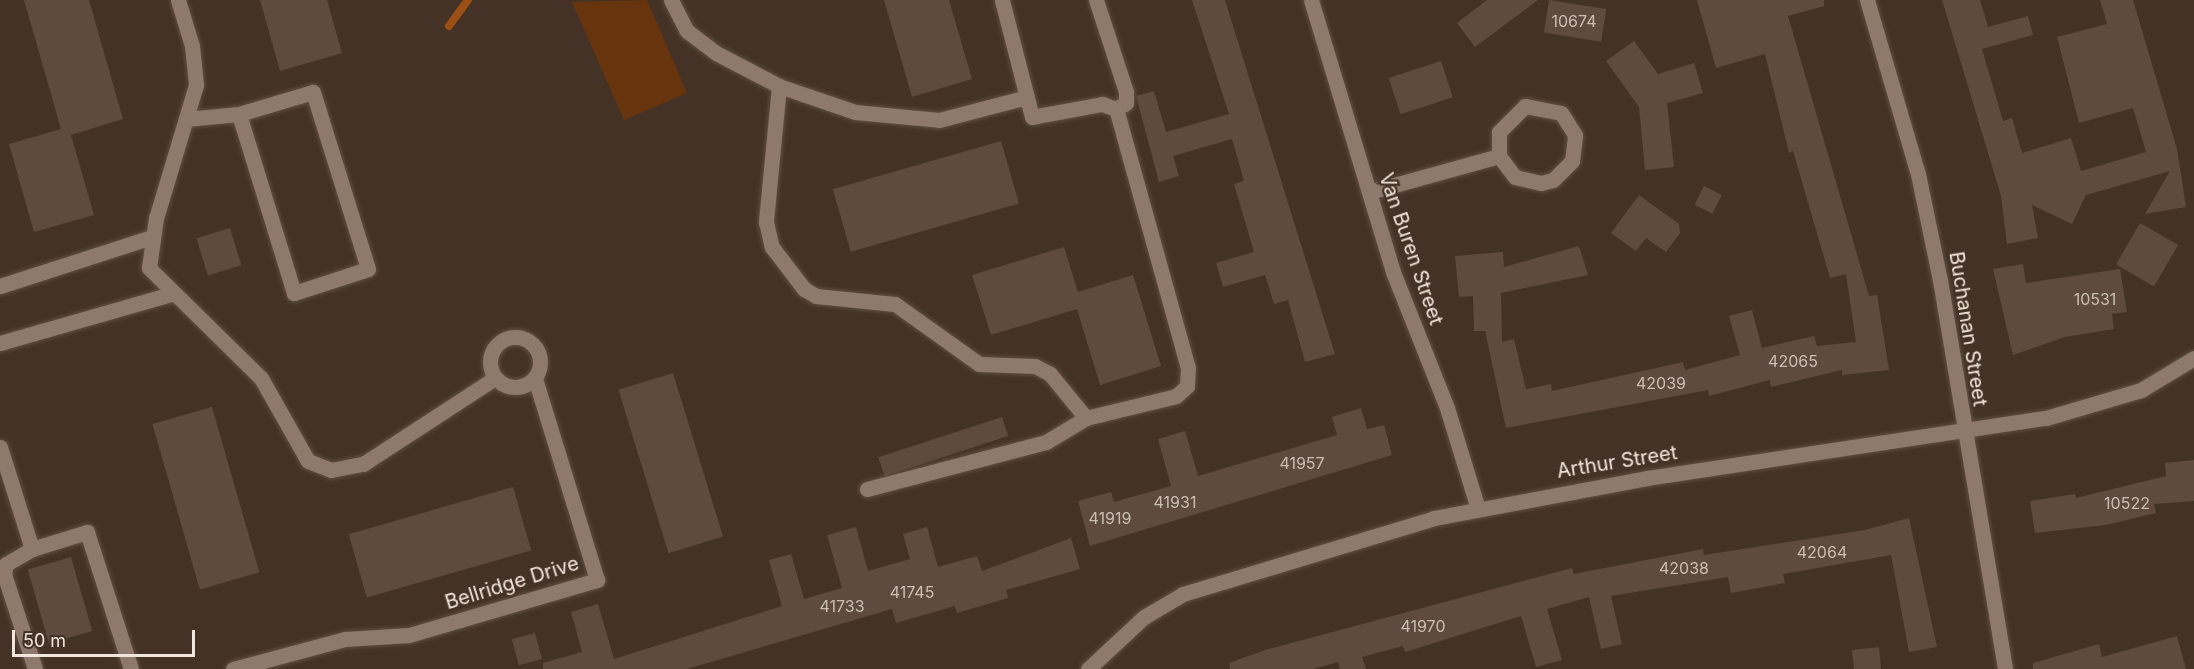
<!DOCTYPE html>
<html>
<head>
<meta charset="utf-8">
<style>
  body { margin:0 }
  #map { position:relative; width:2194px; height:669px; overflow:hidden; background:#453226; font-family:Inter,sans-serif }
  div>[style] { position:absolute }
  .green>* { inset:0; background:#68340d }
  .stream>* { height:8px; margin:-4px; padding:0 4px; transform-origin:4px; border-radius:4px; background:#9c4f12 }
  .building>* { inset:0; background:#5e4a3e; transform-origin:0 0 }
  .roads { filter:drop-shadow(0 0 2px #5e4e44) drop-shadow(0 0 2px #5e4e44) }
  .minor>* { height:15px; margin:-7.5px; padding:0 7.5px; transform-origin:7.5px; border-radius:7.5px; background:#8f796c }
  .minor>.ring { margin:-7.5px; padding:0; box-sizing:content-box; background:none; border:15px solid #8f796c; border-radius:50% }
  span { translate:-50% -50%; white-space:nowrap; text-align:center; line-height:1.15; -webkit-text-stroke:4.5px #453226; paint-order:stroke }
  .number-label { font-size:16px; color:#ccbeb5 }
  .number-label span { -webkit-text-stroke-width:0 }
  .street-label { font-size:20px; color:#f1e5dd }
  .scale { position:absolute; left:12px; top:630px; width:183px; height:27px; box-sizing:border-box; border:3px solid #f1e5dd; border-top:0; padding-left:8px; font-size:18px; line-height:21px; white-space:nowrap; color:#f1e5dd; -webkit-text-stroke:4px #453226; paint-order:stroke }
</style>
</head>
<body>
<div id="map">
  <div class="green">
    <div style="clip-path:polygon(647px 0,687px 93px,624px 120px,572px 2px)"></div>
  </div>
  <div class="stream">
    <div style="left:449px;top:26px;width:32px;rotate:-54deg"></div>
  </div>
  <div class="building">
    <div style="clip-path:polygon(24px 0,89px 0,123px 119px,71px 135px,94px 215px,34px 232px,9px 144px,61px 129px)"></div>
    <div style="clip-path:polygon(260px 0,327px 0,342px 53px,280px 71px)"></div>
    <div style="clip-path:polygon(884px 0,949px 0,972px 79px,912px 97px)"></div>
    <div style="clip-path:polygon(1192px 0,1225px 0,1335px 354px,1305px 362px,1288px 300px,1274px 304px,1265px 275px,1223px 287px,1216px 263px,1254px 252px,1234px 184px,1244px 181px,1232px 139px,1173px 156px,1179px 176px,1159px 182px,1136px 96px,1154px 91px,1166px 132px,1229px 114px)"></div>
    <div style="clip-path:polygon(1487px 0,1538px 0,1475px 47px,1457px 23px)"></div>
    <div style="left:1549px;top:0;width:58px;height:33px;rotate:9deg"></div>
    <div style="clip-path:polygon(1697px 0,1824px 0,1824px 6px,1788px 16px,1869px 296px,1877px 295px,1889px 370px,1842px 375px,1842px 370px,1771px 387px,1770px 380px,1709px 396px,1708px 390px,1506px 428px,1485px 331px,1474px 331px,1473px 296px,1459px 297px,1455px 256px,1503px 252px,1504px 267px,1579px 246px,1588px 275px,1501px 293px,1502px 342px,1514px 339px,1526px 389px,1551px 384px,1552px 391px,1683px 362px,1685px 370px,1740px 355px,1729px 316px,1752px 310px,1762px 348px,1814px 336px,1817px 346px,1856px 342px,1846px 274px,1830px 278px,1793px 151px,1789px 153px,1765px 54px,1716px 68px)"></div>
    <div style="clip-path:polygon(1942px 0,1980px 0,1988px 27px,2028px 16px,2033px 35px,1982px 49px,2003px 121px,2012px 118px,2022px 153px,2071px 138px,2081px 171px,2146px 152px,2133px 108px,2079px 123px,2057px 37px,2107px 24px,2100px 0,2133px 0,2177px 149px,2186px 207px,2145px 214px,2170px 171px,2086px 195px,2072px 224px,2032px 205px,2038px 238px,2007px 244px,2001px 196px)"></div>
    <div style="clip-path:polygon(1634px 41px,1658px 74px,1694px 63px,1703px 93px,1667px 103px,1674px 167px,1645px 170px,1639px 107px,1606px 61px)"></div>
    <div style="left:1441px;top:61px;width:38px;height:55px;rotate:72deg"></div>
    <div style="left:1001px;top:141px;width:65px;height:175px;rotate:74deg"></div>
    <div style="left:1704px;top:186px;width:20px;height:21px;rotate:27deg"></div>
    <div style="clip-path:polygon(1639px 195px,1679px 224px,1680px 233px,1666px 252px,1646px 238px,1636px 251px,1611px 233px)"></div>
    <div style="left:2140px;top:223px;width:44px;height:48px;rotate:30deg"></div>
    <div style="left:230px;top:228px;width:39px;height:35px;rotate:73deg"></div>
    <div style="clip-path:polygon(1064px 247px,1078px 292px,1133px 275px,1161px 366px,1100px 385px,1077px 309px,991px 335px,972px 275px)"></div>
    <div style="clip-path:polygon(2023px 264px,2026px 283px,2120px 269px,2127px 312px,2112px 314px,2114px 329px,2065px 337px,2013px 355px,1993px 269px)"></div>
    <div style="left:673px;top:373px;width:171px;height:57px;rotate:73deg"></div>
    <div style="left:212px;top:407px;width:172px;height:62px;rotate:74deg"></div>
    <div style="clip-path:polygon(1361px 408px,1367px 429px,1384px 425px,1392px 455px,1090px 546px,1078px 501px,1111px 492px,1114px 502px,1171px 486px,1158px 439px,1185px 431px,1198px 476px,1337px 435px,1332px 417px)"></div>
    <div style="left:1002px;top:417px;width:20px;height:130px;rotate:72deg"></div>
    <div style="clip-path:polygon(2194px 460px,2194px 501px,2154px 504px,2156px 513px,2106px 525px,2035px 533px,2030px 501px,2075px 494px,2076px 498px,2166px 476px,2165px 463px)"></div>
    <div style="left:513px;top:487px;width:66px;height:171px;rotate:74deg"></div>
    <div style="clip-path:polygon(1909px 518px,1937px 647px,1909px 652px,1891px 555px,1783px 574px,1785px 583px,1731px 593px,1728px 577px,1611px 596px,1622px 644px,1601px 649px,1589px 597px,1547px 609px,1562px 660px,1536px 667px,1521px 616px,1405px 652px,1403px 646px,1362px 657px,1366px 669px,1340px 669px,1338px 662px,1313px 669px,1230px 669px,1229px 663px,1265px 650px,1572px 568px,1574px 574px,1703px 549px,1704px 555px,1865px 530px)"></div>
    <div style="clip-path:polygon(856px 527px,868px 571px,910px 559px,903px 534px,927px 527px,938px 567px,977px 556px,982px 571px,1071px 538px,1080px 569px,1006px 590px,1008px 598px,957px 613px,955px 606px,896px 623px,892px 609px,687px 669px,543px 669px,543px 663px,582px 652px,571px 612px,598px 604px,614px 659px,782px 606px,769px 560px,791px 554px,804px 599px,842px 588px,827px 535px)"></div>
    <div style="left:71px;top:557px;width:77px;height:45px;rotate:74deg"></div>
    <div style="left:535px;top:633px;width:27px;height:24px;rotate:75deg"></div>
    <div style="clip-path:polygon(2177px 636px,2186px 669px,2033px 669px,2033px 663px,2099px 644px,2102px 657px)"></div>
    <div style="clip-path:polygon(1879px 647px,1881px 669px,1854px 669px,1852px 650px)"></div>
  </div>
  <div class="roads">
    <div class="minor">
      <div style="left:178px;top:0;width:48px;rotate:73.1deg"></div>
      <div style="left:192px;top:46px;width:39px;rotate:84deg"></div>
      <div style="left:196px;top:85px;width:139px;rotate:106.7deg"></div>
      <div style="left:156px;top:218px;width:50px;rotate:98deg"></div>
      <div style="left:149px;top:268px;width:157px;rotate:44.5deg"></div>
      <div style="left:261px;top:378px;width:95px;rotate:60.5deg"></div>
      <div style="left:308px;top:461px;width:25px;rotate:21deg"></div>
      <div style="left:331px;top:470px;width:33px;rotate:-11deg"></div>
      <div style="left:363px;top:464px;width:158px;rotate:-33.1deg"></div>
      <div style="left:671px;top:0;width:35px;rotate:63deg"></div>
      <div style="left:687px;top:31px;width:36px;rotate:37deg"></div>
      <div style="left:716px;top:53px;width:71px;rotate:27.6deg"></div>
      <div style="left:779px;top:86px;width:80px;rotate:18.9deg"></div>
      <div style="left:855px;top:112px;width:84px;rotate:5.4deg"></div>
      <div style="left:939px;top:120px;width:91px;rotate:-14.6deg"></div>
      <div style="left:1096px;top:0;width:97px;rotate:71.9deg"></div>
      <div style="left:1126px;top:92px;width:11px;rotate:90deg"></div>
      <div style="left:1126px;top:103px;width:12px;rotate:149deg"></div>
      <div style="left:1311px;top:0;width:284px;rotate:73.2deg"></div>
      <div style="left:1393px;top:272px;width:146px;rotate:68.3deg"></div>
      <div style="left:1447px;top:408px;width:106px;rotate:72.9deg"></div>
      <div style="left:1867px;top:0;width:181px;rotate:73.7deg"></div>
      <div style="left:1918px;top:174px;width:108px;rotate:78.3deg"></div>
      <div style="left:1940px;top:280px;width:394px;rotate:80.5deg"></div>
      <div style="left:779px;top:86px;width:137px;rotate:95.5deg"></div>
      <div style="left:766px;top:222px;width:26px;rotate:77deg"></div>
      <div style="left:772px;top:247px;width:53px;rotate:52.7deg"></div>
      <div style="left:804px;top:289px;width:14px;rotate:30deg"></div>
      <div style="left:816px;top:296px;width:79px;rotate:5.8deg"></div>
      <div style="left:895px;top:304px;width:103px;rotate:35.5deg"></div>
      <div style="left:979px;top:364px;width:56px;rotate:2deg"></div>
      <div style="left:1035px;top:366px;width:17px;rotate:28deg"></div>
      <div style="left:1050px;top:374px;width:57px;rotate:50.7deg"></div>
      <div style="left:1086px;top:418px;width:93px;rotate:-13.7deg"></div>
      <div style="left:1176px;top:396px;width:15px;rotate:-42deg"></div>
      <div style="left:1187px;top:386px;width:18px;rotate:-87deg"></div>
      <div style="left:1188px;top:368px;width:269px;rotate:-105.5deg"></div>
      <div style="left:1116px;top:109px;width:15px;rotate:-160deg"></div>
      <div style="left:1102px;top:104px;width:71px;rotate:169.5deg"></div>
      <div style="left:1032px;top:117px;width:121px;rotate:-104.4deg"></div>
      <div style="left:186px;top:119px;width:53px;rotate:-5.4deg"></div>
      <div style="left:239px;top:114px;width:77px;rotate:-16.6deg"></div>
      <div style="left:313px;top:92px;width:185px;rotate:72.7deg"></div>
      <div style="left:368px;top:269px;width:78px;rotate:162deg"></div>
      <div style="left:294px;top:293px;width:187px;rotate:-107.1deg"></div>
      <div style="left:1369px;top:192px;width:135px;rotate:-15.5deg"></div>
      <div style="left:1499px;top:156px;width:26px;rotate:53deg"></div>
      <div style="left:1515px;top:177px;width:27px;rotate:13deg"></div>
      <div style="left:1541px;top:183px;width:12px;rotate:-14deg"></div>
      <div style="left:1553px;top:180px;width:27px;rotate:-45deg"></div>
      <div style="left:1572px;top:161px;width:26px;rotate:-83deg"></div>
      <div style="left:1575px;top:135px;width:26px;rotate:-122deg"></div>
      <div style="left:1561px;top:113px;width:37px;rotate:-169deg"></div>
      <div style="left:1525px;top:106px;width:37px;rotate:135deg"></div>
      <div style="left:1499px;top:132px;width:24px;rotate:90deg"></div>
      <div style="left:0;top:286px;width:160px;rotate:-17.9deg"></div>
      <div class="ring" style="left:490px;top:337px;width:35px;height:35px"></div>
      <div style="left:0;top:343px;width:178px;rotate:-16deg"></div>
      <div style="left:0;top:447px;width:107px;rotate:72.6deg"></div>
      <div style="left:32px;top:549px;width:58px;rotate:-17.2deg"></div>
      <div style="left:87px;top:532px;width:144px;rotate:72.2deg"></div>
      <div style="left:867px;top:489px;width:185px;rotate:-14.7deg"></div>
      <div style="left:1046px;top:442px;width:47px;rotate:-31deg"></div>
      <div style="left:32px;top:549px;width:30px;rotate:150deg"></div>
      <div style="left:6px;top:564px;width:10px;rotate:101deg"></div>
      <div style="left:4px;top:574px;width:100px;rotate:71.9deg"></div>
      <div style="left:233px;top:669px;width:116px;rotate:-15deg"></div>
      <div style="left:345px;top:639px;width:64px;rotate:-3.6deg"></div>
      <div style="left:409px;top:635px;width:196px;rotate:-16.3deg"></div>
      <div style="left:597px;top:580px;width:211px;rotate:-107.1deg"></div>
      <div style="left:1088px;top:669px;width:76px;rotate:-42.9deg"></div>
      <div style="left:1144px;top:617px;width:45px;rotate:-30.5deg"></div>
      <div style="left:1183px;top:594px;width:262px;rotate:-16.8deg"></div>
      <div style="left:1434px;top:518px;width:217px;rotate:-10.6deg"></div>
      <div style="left:1647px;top:478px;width:403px;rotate:-8.6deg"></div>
      <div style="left:2046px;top:418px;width:99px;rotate:-16.4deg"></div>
      <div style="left:2141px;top:390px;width:62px;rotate:-31.1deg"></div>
    </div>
  </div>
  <div class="number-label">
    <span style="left:1574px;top:21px">10674</span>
    <span style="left:2095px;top:299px">10531</span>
    <span style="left:1793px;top:361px">42065</span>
    <span style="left:1661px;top:383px">42039</span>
    <span style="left:1302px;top:463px">41957</span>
    <span style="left:1175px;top:502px">41931</span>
    <span style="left:2127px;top:503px">10522</span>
    <span style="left:1110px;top:518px">41919</span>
    <span style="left:1822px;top:552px">42064</span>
    <span style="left:1684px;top:568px">42038</span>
    <span style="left:912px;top:592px">41745</span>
    <span style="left:842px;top:606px">41733</span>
    <span style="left:1423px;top:626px">41970</span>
  </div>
  <div class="street-label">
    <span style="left:1411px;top:249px;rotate:71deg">Van Buren Street</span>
    <span style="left:1968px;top:329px;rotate:81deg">Buchanan Street</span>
    <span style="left:1617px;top:462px;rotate:-9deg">Arthur Street</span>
    <span style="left:512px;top:583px;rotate:-17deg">Bellridge Drive</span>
  </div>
  <div class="scale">50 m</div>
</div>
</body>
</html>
